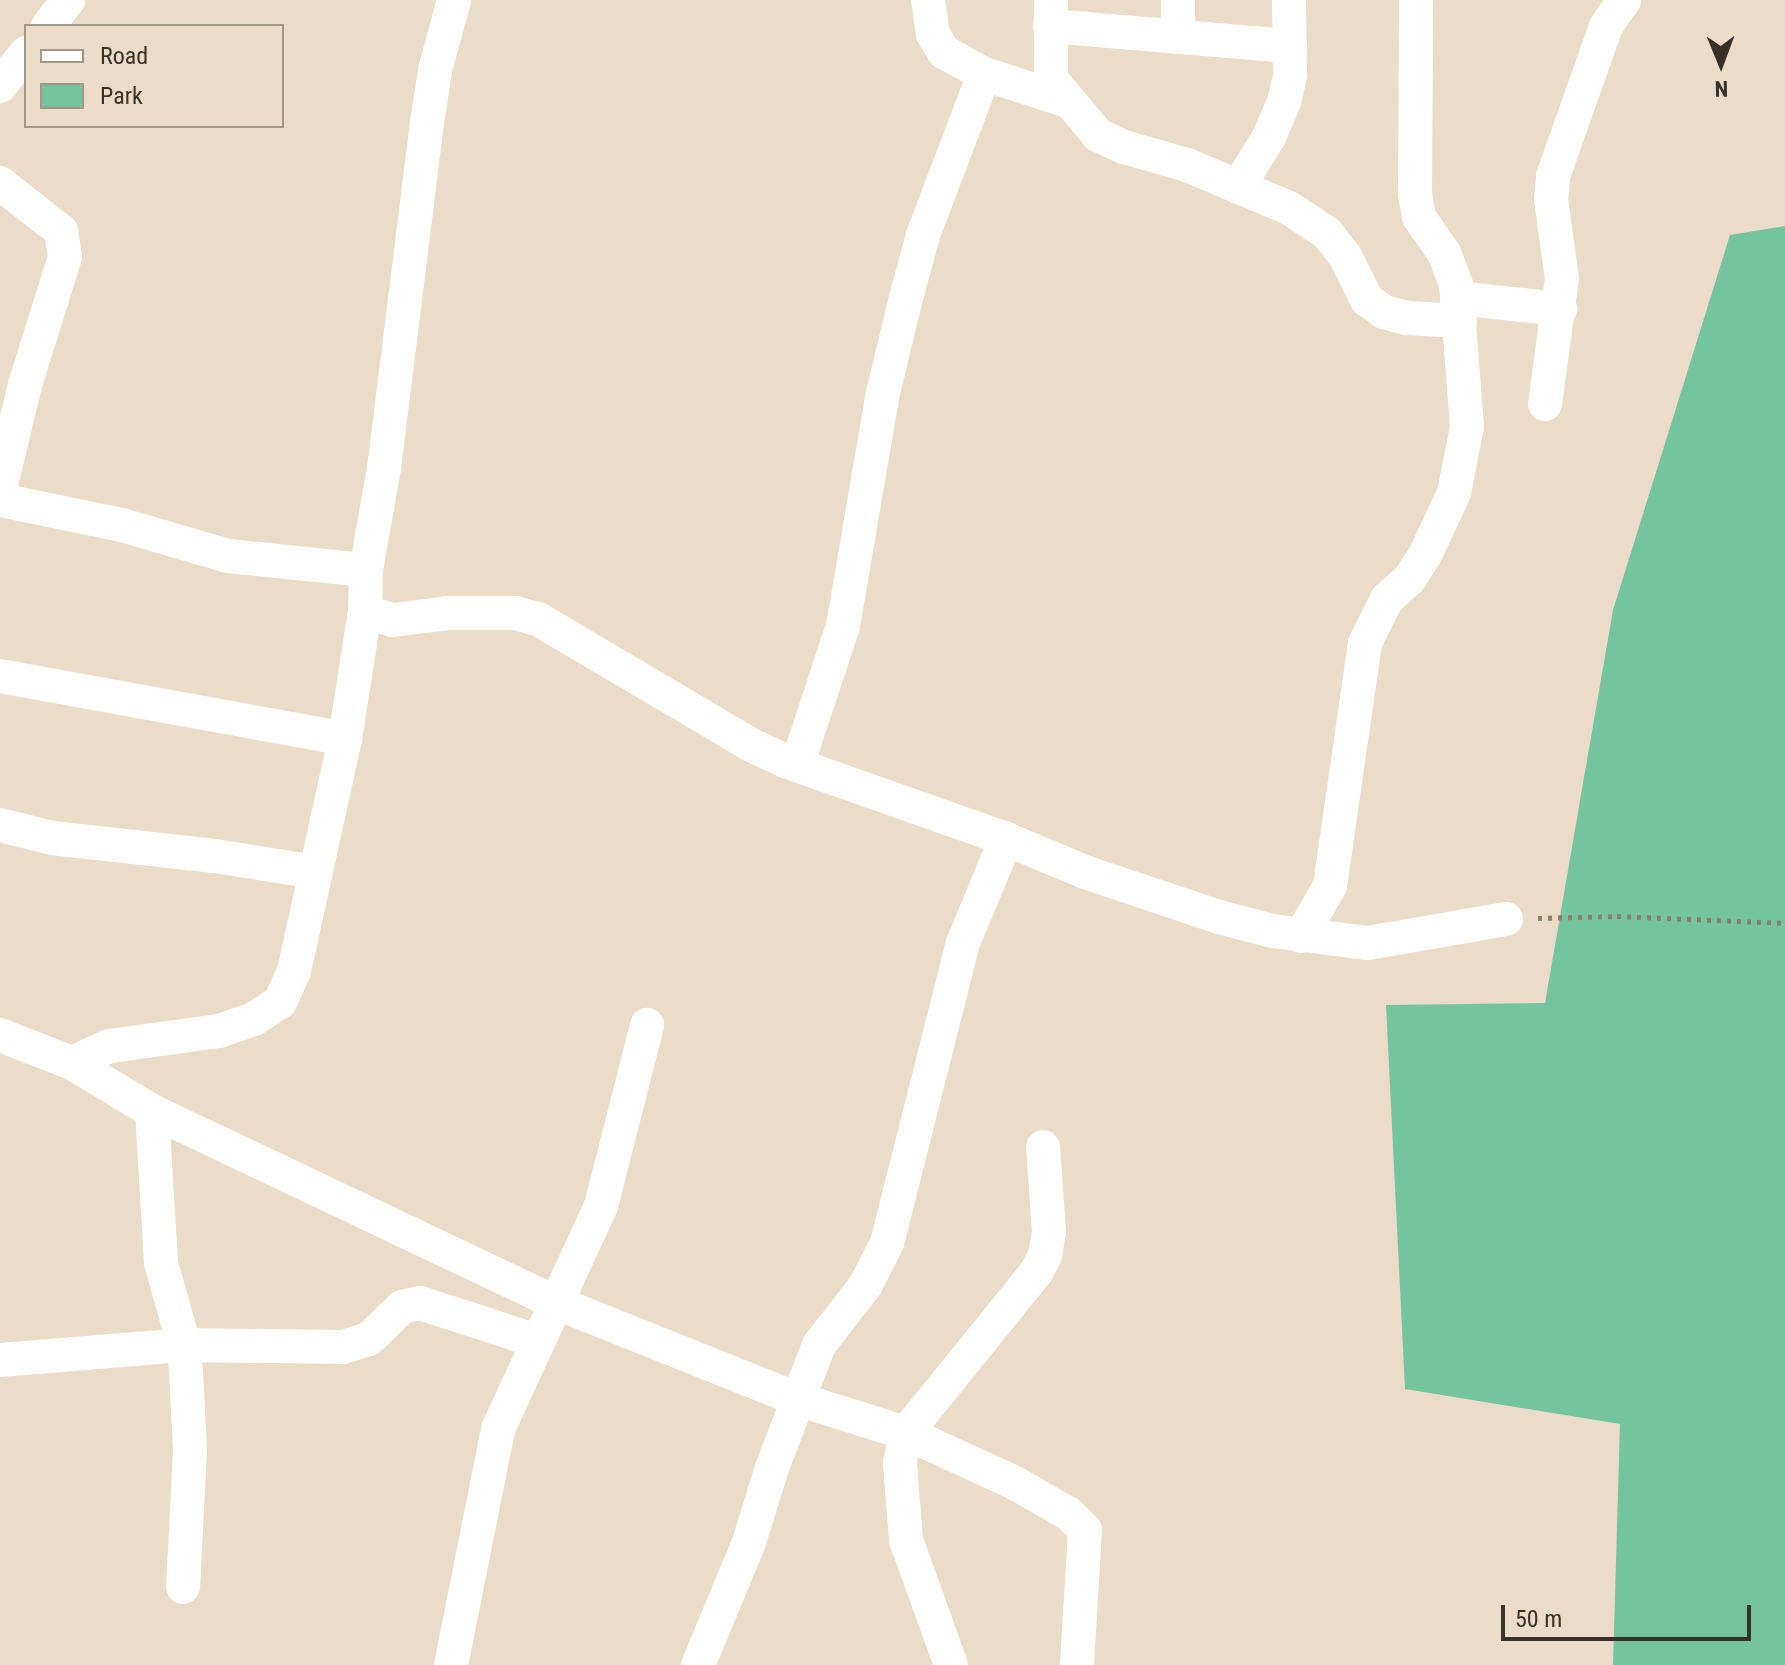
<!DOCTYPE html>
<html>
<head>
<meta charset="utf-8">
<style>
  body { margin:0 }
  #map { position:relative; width:1785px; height:1665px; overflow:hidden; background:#ebdcc8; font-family:"Roboto Condensed",sans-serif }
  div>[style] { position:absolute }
  .green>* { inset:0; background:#74c4a0 }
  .path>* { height:5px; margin-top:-2.5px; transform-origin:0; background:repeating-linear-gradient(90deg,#897f72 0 4px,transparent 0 10px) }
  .street>* { height:34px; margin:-17px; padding:0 17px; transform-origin:17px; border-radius:17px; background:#fff }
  span { translate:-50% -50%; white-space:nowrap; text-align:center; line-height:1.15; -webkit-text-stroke:6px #ebdcc8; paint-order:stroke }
  .legend { position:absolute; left:24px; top:24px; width:260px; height:104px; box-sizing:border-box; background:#ebdcc8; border:2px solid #a39888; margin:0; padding:10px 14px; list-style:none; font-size:24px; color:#373129 }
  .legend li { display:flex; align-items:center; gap:16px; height:40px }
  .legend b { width:40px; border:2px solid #a39888 }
  .north { position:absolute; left:1681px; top:24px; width:80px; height:80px; -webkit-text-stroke:6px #ebdcc8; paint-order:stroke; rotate:179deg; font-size:22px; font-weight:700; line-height:32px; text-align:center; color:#373129 }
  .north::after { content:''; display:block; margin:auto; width:28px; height:36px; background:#373129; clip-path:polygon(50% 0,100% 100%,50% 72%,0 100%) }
  .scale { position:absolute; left:1501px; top:1605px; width:250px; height:36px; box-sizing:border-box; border:4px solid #373129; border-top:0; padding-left:10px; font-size:24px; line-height:28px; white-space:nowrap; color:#373129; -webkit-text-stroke:6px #ebdcc8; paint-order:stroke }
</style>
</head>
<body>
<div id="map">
  <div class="green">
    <div style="clip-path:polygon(1785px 226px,1785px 1665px,1613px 1665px,1620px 1424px,1405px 1389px,1386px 1005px,1545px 1003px,1613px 610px,1730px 235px)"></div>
  </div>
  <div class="path">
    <div style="left:1538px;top:918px;width:79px;rotate:-1.5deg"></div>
    <div style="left:1617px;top:916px;width:168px;rotate:2.4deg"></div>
  </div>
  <div class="street">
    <div style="left:928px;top:0;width:34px;rotate:82deg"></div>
    <div style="left:933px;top:34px;width:21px;rotate:59deg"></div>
    <div style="left:944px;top:52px;width:46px;rotate:28.8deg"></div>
    <div style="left:984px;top:74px;width:85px;rotate:17.8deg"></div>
    <div style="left:1051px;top:0;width:79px;rotate:90deg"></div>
    <div style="left:1051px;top:79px;width:73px;rotate:50deg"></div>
    <div style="left:1098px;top:135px;width:29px;rotate:25deg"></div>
    <div style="left:1124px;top:147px;width:66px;rotate:15.9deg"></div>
    <div style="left:1187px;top:165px;width:111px;rotate:22.9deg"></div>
    <div style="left:1289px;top:208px;width:45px;rotate:33.3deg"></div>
    <div style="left:1327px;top:233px;width:29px;rotate:52deg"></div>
    <div style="left:1345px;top:256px;width:49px;rotate:63.4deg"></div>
    <div style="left:1367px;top:300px;width:21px;rotate:35deg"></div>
    <div style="left:1384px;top:312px;width:24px;rotate:15deg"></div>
    <div style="left:1407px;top:318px;width:53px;rotate:3.2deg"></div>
    <div style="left:1178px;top:0;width:37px;rotate:90deg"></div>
    <div style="left:48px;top:26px;width:33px;rotate:-52deg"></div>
    <div style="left:1050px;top:26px;width:241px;rotate:4.8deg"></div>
    <div style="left:0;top:86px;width:42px;rotate:-51.8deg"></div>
    <div style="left:0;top:183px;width:78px;rotate:38.2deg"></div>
    <div style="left:61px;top:231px;width:26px;rotate:81deg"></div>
    <div style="left:65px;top:257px;width:134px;rotate:107.4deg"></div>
    <div style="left:25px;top:385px;width:106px;rotate:103.6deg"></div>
    <div style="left:1238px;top:187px;width:59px;rotate:-58.2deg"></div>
    <div style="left:1269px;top:137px;width:38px;rotate:-67deg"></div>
    <div style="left:1284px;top:102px;width:28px;rotate:-77deg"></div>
    <div style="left:1290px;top:75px;width:75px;rotate:-90.8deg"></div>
    <div style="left:1457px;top:298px;width:104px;rotate:6.1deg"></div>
    <div style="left:1545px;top:404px;width:126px;rotate:-82.3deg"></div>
    <div style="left:1562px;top:279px;width:80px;rotate:-97.9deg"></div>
    <div style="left:1551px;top:200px;width:24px;rotate:-85deg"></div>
    <div style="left:1553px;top:176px;width:159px;rotate:-70.5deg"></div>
    <div style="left:1606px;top:26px;width:32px;rotate:-55deg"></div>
    <div style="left:0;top:500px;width:125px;rotate:11.6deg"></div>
    <div style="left:122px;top:525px;width:110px;rotate:16.3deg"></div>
    <div style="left:228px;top:556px;width:139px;rotate:5.8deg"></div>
    <div style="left:365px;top:612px;width:29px;rotate:16deg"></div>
    <div style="left:393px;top:620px;width:56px;rotate:-7.1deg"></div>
    <div style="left:449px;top:613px;width:66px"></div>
    <div style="left:515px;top:613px;width:24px;rotate:15deg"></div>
    <div style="left:538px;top:619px;width:245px;rotate:30.6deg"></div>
    <div style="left:749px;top:744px;width:40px;rotate:25deg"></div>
    <div style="left:785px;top:761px;width:234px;rotate:19.4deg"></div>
    <div style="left:1006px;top:839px;width:86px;rotate:22.7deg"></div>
    <div style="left:1085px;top:872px;width:141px;rotate:18.6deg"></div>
    <div style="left:1219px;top:917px;width:56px;rotate:14.5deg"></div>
    <div style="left:1273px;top:931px;width:96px;rotate:7.2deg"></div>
    <div style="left:1368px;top:943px;width:140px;rotate:-9.9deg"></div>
    <div style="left:0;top:676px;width:351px;rotate:10.3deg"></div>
    <div style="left:345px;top:739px;width:129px;rotate:-81.1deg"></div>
    <div style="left:365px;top:612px;width:42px;rotate:-88.6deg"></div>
    <div style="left:366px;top:570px;width:104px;rotate:-80deg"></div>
    <div style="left:384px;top:468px;width:354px;rotate:-82.9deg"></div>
    <div style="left:428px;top:117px;width:48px;rotate:-81.5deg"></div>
    <div style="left:435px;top:70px;width:73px;rotate:-74.8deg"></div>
    <div style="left:345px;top:739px;width:238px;rotate:102.4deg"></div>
    <div style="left:294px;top:971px;width:34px;rotate:114deg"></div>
    <div style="left:280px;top:1002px;width:31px;rotate:147deg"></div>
    <div style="left:254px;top:1019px;width:37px;rotate:161deg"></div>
    <div style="left:219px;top:1031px;width:111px;rotate:172.2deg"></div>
    <div style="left:109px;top:1046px;width:41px;rotate:155.3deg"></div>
    <div style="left:72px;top:1063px;width:93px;rotate:31deg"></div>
    <div style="left:152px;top:1111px;width:448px;rotate:25.4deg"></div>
    <div style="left:557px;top:1303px;width:258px;rotate:21.8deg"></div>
    <div style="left:797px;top:1399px;width:114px;rotate:17.3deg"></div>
    <div style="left:906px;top:1433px;width:120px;rotate:24.6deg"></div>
    <div style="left:1015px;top:1483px;width:62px;rotate:29.9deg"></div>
    <div style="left:1069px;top:1514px;width:23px;rotate:45deg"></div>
    <div style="left:1085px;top:1530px;width:135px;rotate:93.4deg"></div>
    <div style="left:797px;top:765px;width:146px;rotate:-71.7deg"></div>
    <div style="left:843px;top:626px;width:236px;rotate:-80.3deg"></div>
    <div style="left:883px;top:393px;width:98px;rotate:-76.4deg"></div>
    <div style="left:906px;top:298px;width:65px;rotate:-74.9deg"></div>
    <div style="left:923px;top:235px;width:172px;rotate:-69.2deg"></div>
    <div style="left:0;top:825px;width:54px;rotate:14deg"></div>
    <div style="left:52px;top:838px;width:164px;rotate:6.3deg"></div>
    <div style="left:215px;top:856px;width:102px;rotate:9deg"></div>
    <div style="left:1301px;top:936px;width:58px;rotate:-59.9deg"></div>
    <div style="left:1330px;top:886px;width:246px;rotate:-81.8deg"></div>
    <div style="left:1365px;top:643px;width:49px;rotate:-63.4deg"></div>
    <div style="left:1387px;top:599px;width:31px;rotate:-42deg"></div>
    <div style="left:1410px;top:578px;width:27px;rotate:-57deg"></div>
    <div style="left:1425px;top:555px;width:68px;rotate:-64.9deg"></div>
    <div style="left:1454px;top:493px;width:67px;rotate:-78.9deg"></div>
    <div style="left:1467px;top:427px;width:143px;rotate:-94.4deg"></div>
    <div style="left:1456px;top:284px;width:33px;rotate:-111deg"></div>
    <div style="left:1444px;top:253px;width:44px;rotate:-124.8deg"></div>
    <div style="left:1419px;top:217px;width:22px;rotate:-100deg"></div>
    <div style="left:1415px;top:195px;width:195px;rotate:-89.7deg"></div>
    <div style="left:0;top:1035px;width:77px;rotate:21.3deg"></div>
    <div style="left:152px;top:1111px;width:152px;rotate:86.6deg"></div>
    <div style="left:161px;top:1263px;width:85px;rotate:74.3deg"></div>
    <div style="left:184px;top:1345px;width:26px;rotate:86deg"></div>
    <div style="left:186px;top:1371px;width:79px;rotate:87.1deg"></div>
    <div style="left:190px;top:1450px;width:137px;rotate:92.9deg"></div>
    <div style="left:0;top:1360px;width:185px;rotate:-4.7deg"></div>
    <div style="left:184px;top:1345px;width:159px;rotate:0.7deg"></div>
    <div style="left:343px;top:1347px;width:27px;rotate:-17deg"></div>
    <div style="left:369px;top:1339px;width:46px;rotate:-44.1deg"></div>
    <div style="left:402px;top:1307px;width:18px;rotate:-13deg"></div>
    <div style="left:420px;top:1303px;width:123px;rotate:18deg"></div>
    <div style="left:451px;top:1665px;width:241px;rotate:-78.7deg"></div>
    <div style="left:498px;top:1429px;width:246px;rotate:-65.2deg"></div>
    <div style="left:601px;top:1206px;width:187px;rotate:-75.7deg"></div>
    <div style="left:698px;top:1665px;width:130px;rotate:-67.4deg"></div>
    <div style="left:748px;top:1545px;width:81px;rotate:-72.7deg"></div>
    <div style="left:772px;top:1468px;width:132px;rotate:-69.1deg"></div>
    <div style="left:819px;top:1345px;width:75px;rotate:-52.1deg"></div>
    <div style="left:865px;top:1286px;width:48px;rotate:-62.9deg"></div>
    <div style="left:887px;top:1243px;width:309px;rotate:-75.8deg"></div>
    <div style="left:963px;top:943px;width:113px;rotate:-67.5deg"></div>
    <div style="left:951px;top:1665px;width:133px;rotate:-109.8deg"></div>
    <div style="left:906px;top:1540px;width:77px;rotate:-94.5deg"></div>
    <div style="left:900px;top:1463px;width:31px;rotate:-79deg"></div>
    <div style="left:906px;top:1433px;width:208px;rotate:-51deg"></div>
    <div style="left:1037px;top:1271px;width:18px;rotate:-63deg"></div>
    <div style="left:1045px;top:1255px;width:23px;rotate:-80deg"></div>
    <div style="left:1049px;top:1232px;width:85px;rotate:-94deg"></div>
  </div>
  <ul class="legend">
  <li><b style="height:10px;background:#fff"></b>Road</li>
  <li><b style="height:22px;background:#74c4a0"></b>Park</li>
  </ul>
  <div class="north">N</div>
  <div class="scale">50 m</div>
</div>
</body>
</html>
